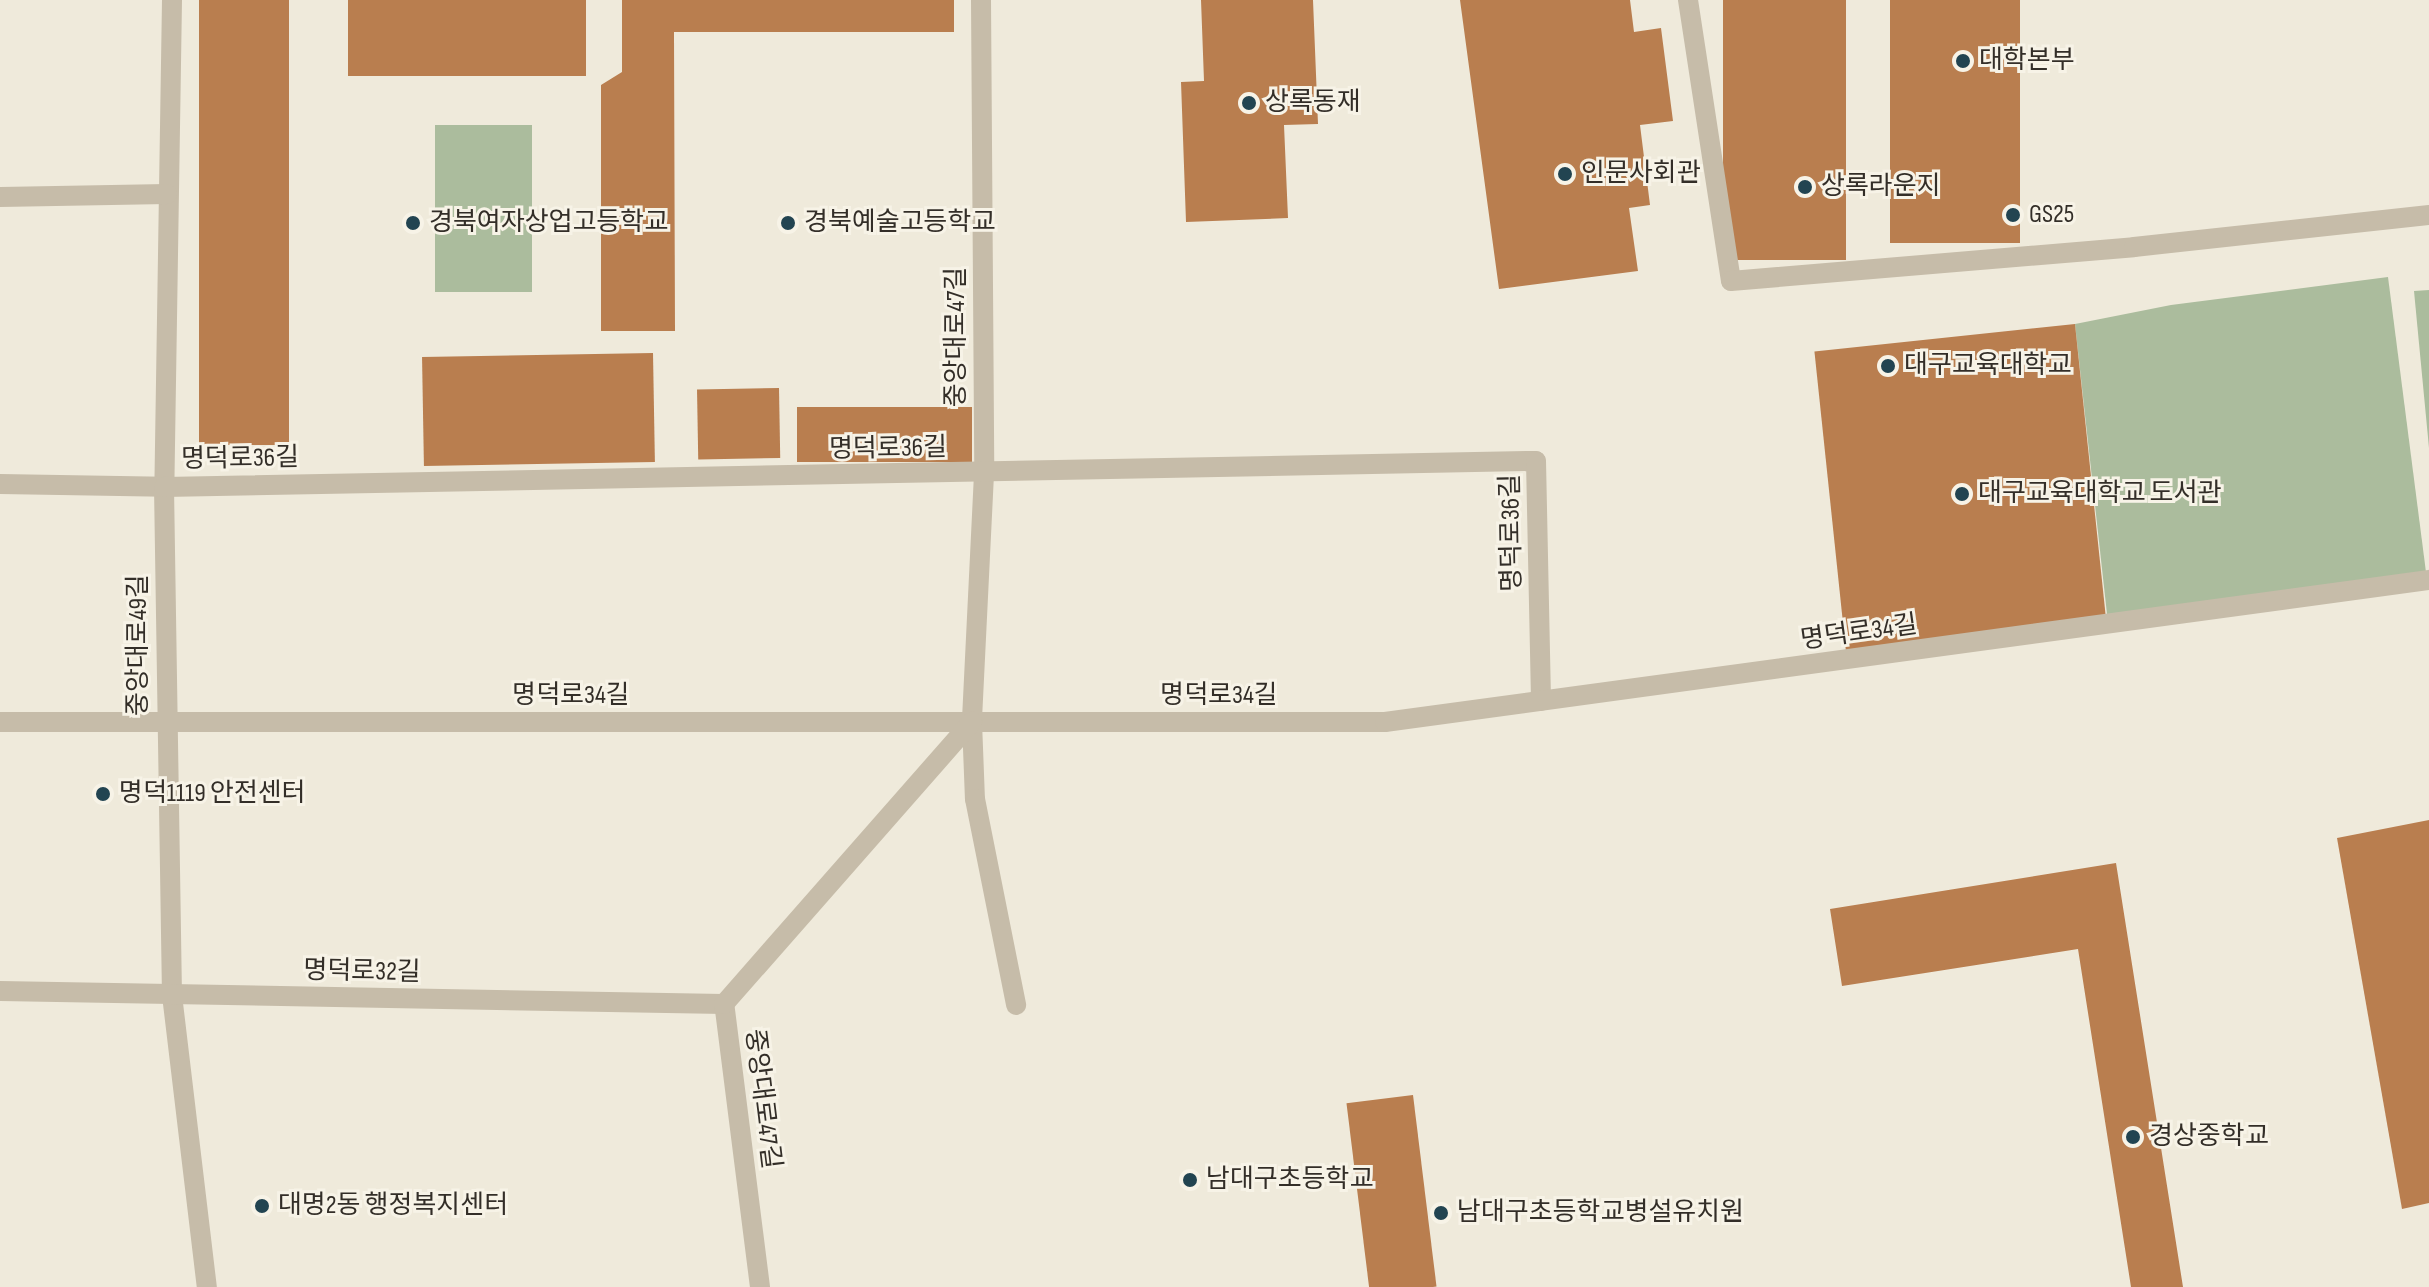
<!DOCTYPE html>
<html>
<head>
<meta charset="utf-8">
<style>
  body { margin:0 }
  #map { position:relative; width:2429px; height:1287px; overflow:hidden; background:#efeadb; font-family:"Sofia Sans Condensed","Noto Sans KR",sans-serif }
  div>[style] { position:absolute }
  .green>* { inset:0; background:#abbc9d; transform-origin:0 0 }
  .building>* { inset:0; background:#b97e4f; transform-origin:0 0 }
  .minor>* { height:20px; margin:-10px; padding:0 10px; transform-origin:10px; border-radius:10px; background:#c6bca9 }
  .dots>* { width:22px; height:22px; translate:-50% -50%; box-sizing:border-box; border:4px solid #f7f3e7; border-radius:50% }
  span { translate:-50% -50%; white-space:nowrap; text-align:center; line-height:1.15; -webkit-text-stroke:6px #f7f3e7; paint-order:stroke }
  .poi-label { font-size:26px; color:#332e28 }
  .left { translate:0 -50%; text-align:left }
  .street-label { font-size:26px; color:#332e28 }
</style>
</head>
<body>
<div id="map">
  <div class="green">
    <div style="left:435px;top:125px;width:97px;height:167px"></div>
    <div style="clip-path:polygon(2388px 277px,2427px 580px,2108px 623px,2075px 324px,2171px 305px)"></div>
    <div style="clip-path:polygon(2429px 290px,2429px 448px,2414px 291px)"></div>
  </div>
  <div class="building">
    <div style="left:199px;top:0;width:90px;height:445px"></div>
    <div style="left:348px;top:0;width:238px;height:76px"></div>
    <div style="clip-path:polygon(622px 0,954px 0,954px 32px,674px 32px,675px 331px,601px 331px,601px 85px,622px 72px)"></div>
    <div style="clip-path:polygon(1201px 0,1313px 0,1318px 124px,1284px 125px,1288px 218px,1186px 222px,1181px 82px,1204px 81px)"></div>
    <div style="clip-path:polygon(1460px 0,1630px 0,1634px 32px,1661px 28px,1673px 121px,1640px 125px,1650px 205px,1629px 208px,1638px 271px,1499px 289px)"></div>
    <div style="left:1723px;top:0;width:123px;height:260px"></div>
    <div style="left:1890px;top:0;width:130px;height:243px"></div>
    <div style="left:2075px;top:324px;width:301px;height:262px;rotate:84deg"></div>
    <div style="left:653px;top:353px;width:109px;height:231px;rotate:89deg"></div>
    <div style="left:779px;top:388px;width:70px;height:82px;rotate:89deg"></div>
    <div style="left:797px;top:407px;width:175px;height:55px"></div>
    <div style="clip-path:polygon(2429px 820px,2429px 1203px,2402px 1209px,2337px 838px)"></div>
    <div style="clip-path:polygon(2116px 863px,2183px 1287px,2131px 1287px,2078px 949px,1842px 986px,1830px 909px)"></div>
    <div style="left:1413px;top:1095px;width:193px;height:67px;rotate:83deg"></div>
  </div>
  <div class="minor">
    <div style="left:172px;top:0;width:487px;rotate:90.9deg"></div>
    <div style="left:164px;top:487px;width:508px;rotate:89.1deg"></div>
    <div style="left:172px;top:995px;width:294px;rotate:83.2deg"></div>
    <div style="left:981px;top:0;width:474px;rotate:89.6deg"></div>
    <div style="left:984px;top:474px;width:248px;rotate:92.8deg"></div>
    <div style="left:972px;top:722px;width:77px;rotate:87.8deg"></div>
    <div style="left:975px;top:799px;width:210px;rotate:78.7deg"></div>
    <div style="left:1688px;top:0;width:284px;rotate:81.3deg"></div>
    <div style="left:1731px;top:281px;width:404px;rotate:-4.8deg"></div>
    <div style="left:2134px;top:247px;width:297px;rotate:-6.2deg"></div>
    <div style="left:0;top:197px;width:167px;rotate:-1deg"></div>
    <div style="left:0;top:484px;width:164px;rotate:1deg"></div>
    <div style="left:164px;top:487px;width:1372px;rotate:-1.09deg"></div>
    <div style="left:1536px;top:461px;width:240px;rotate:88.8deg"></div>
    <div style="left:0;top:722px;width:1385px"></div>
    <div style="left:1385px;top:722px;width:1054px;rotate:-7.75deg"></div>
    <div style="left:0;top:991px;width:724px;rotate:1.03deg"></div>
    <div style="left:760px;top:1287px;width:285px;rotate:-97.2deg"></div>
    <div style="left:724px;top:1004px;width:376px;rotate:-48.7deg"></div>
  </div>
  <div class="dots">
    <div style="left:1963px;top:61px;background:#224451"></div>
    <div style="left:1249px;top:103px;background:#224451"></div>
    <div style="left:1565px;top:174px;background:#224451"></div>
    <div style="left:1805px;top:187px;background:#224451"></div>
    <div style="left:2013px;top:215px;background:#224451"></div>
    <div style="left:413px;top:223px;background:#224451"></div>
    <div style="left:788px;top:223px;background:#224451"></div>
    <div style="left:1888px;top:366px;background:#224451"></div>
    <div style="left:1962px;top:494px;background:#224451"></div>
    <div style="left:103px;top:794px;background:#224451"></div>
    <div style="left:2133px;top:1137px;background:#224451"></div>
    <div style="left:1190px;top:1180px;background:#224451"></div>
    <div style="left:262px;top:1206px;background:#224451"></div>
    <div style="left:1441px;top:1213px;background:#224451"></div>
  </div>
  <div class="poi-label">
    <span class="left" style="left:1979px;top:61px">대학본부</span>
    <span class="left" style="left:1265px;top:103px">상록동재</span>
    <span class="left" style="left:1581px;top:174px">인문사회관</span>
    <span class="left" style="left:1821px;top:187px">상록라운지</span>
    <span class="left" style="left:2029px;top:215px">GS25</span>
    <span class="left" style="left:429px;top:223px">경북여자상업고등학교</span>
    <span class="left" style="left:804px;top:223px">경북예술고등학교</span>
    <span class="left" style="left:1904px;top:366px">대구교육대학교</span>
    <span class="left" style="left:1978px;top:494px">대구교육대학교 도서관</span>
    <span class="left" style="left:119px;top:794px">명덕1119 안전센터</span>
    <span class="left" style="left:2149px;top:1137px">경상중학교</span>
    <span class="left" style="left:1206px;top:1180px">남대구초등학교</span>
    <span class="left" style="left:278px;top:1206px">대명2동 행정복지센터</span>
    <span class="left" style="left:1457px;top:1213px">남대구초등학교병설유치원</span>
  </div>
  <div class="street-label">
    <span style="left:957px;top:337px;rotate:-90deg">중앙대로47길</span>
    <span style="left:888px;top:449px;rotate:-1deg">명덕로36길</span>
    <span style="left:240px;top:459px;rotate:-1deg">명덕로36길</span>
    <span style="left:1512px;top:533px;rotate:-91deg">명덕로36길</span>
    <span style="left:1859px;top:633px;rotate:-8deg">명덕로34길</span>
    <span style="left:139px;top:645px;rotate:-90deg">중앙대로49길</span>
    <span style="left:571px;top:696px">명덕로34길</span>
    <span style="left:1219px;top:696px">명덕로34길</span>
    <span style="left:362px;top:972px;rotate:1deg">명덕로32길</span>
    <span style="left:762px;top:1099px;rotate:83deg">중앙대로47길</span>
  </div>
</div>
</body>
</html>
